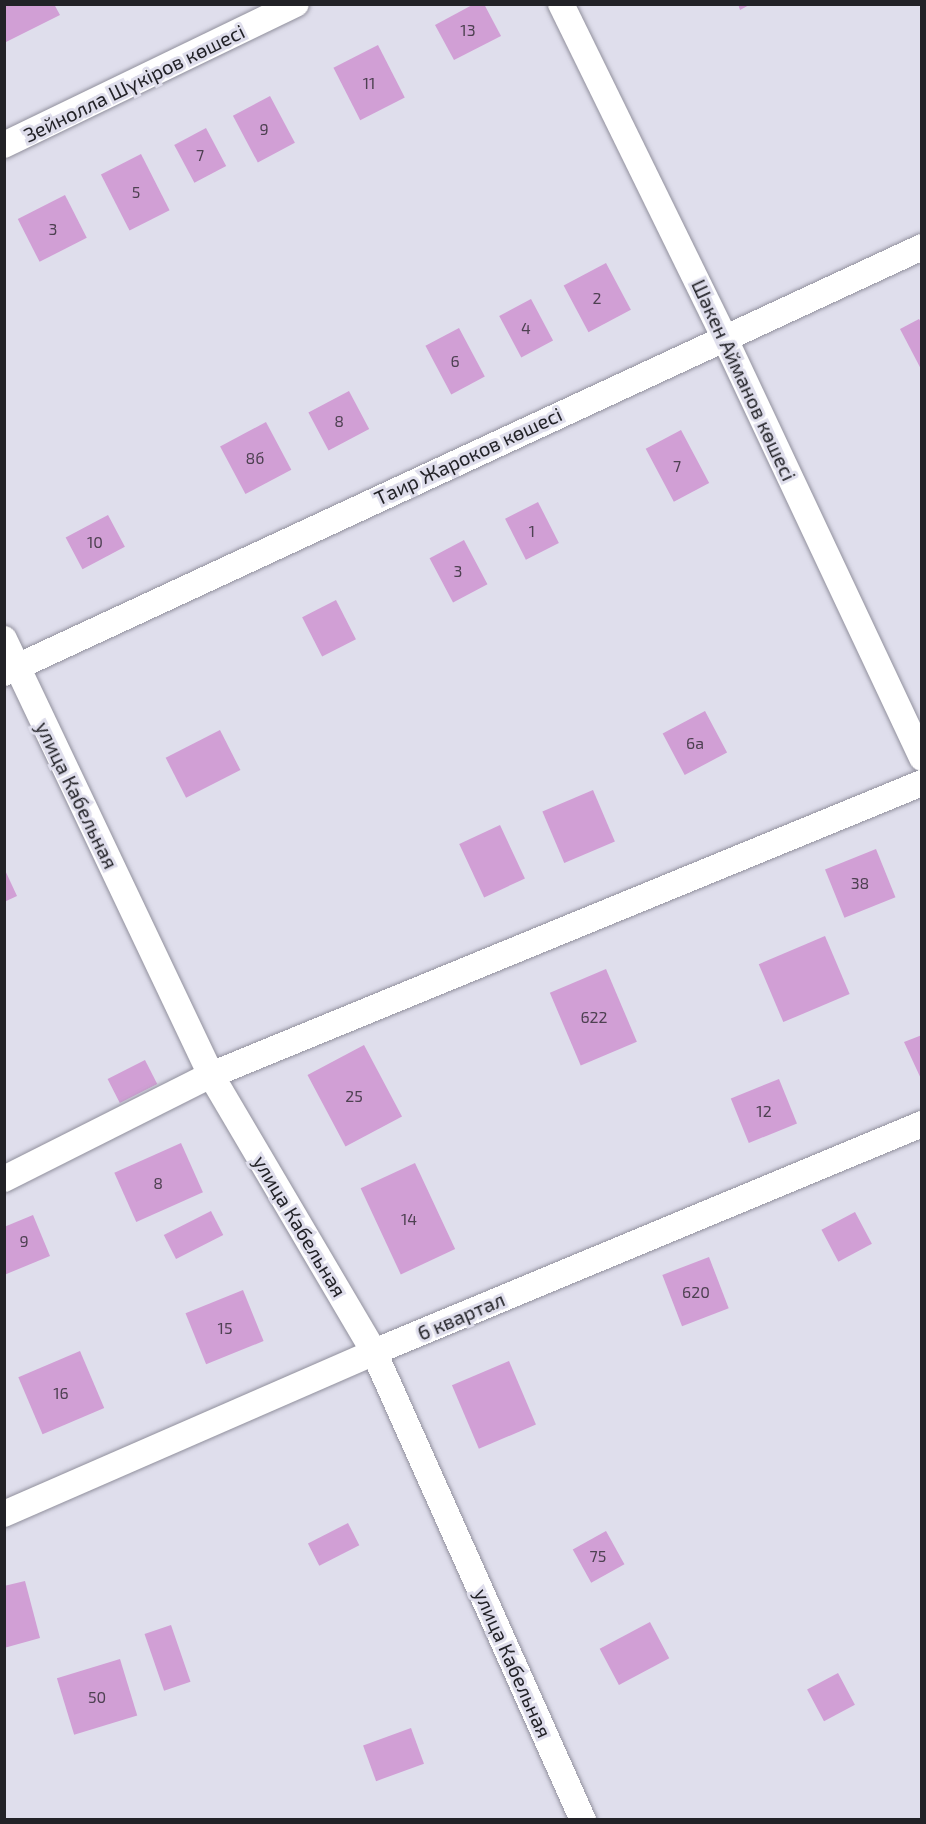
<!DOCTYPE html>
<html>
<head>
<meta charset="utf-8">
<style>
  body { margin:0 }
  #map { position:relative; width:926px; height:1824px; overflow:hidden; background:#dfdeec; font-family:"Exo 2",sans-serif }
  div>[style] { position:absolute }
  .building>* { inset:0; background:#d19fd5; transform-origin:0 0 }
  .roads { filter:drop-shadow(0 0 2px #91909d) drop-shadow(0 0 2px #91909d) }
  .minor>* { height:26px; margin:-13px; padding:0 13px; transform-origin:13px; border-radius:13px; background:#fff }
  span { translate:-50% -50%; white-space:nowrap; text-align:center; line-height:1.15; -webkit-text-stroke:6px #dfdeec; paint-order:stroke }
  .number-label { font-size:16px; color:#4e4152 }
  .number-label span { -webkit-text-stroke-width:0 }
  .street-label { font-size:20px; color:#222227 }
  .frame { position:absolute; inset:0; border:6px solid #222227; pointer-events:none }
</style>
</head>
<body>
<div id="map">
  <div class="building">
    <div style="clip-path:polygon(4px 4px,54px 4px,60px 15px,4px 43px)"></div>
    <div style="clip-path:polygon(474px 4px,484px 4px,501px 36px,454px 60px,435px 25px)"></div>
    <div style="clip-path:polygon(738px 4px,751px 4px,740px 10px)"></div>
    <div style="left:378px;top:45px;width:59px;height:50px;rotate:63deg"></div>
    <div style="left:270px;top:96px;width:53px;height:42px;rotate:62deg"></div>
    <div style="left:206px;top:128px;width:43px;height:36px;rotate:62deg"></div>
    <div style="left:141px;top:154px;width:63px;height:45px;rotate:63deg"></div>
    <div style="left:65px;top:195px;width:48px;height:53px;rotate:63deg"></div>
    <div style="left:606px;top:263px;width:53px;height:48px;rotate:62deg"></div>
    <div style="left:531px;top:299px;width:47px;height:36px;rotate:62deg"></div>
    <div style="clip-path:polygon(919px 319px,922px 324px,922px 371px,900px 329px)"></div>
    <div style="left:459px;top:328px;width:55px;height:38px;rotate:62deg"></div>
    <div style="left:349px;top:391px;width:43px;height:46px;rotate:62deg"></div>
    <div style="left:266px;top:422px;width:54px;height:52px;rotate:62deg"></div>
    <div style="left:681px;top:430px;width:60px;height:40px;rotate:62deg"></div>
    <div style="left:538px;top:502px;width:46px;height:37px;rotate:63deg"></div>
    <div style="left:108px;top:515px;width:36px;height:48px;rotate:62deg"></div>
    <div style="left:464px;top:540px;width:50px;height:39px;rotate:62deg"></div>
    <div style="left:336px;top:600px;width:44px;height:38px;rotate:63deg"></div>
    <div style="left:705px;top:711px;width:47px;height:48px;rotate:62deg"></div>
    <div style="left:220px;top:730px;width:45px;height:61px;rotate:63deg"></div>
    <div style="left:593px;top:790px;width:56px;height:55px;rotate:67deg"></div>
    <div style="left:500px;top:825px;width:59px;height:45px;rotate:65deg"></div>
    <div style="left:876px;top:849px;width:52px;height:55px;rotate:68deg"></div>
    <div style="clip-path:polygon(4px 868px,17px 896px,4px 902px)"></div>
    <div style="left:825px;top:936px;width:63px;height:72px;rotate:67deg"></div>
    <div style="left:606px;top:969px;width:79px;height:61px;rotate:67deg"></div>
    <div style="clip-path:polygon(922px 1035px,922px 1081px,904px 1042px)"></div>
    <div style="left:364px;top:1045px;width:81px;height:64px;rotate:62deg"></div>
    <div style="left:145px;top:1060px;width:27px;height:42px;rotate:63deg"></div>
    <div style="left:779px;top:1079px;width:48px;height:52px;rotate:68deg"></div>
    <div style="left:181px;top:1143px;width:54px;height:73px;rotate:66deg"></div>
    <div style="left:415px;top:1163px;width:95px;height:60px;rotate:65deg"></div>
    <div style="left:211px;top:1211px;width:27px;height:53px;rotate:63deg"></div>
    <div style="left:855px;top:1212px;width:36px;height:38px;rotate:62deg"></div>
    <div style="clip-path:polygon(33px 1215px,50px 1256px,4px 1275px,4px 1227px)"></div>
    <div style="left:709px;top:1257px;width:55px;height:50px;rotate:69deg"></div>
    <div style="left:243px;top:1290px;width:55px;height:62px;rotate:68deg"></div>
    <div style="left:80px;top:1351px;width:62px;height:67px;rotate:67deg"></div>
    <div style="left:509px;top:1361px;width:69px;height:62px;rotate:67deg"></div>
    <div style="left:348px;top:1523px;width:25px;height:45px;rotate:63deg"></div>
    <div style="left:606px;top:1531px;width:38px;height:38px;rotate:61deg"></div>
    <div style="clip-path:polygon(25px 1581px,40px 1638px,4px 1648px,4px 1586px)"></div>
    <div style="left:650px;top:1622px;width:41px;height:57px;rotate:62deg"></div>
    <div style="left:171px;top:1625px;width:60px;height:28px;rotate:71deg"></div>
    <div style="left:120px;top:1659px;width:59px;height:66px;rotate:73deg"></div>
    <div style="left:838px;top:1673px;width:36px;height:35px;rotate:62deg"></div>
    <div style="left:411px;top:1728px;width:38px;height:51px;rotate:70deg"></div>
  </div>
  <div class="roads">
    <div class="minor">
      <div style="left:561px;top:4px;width:371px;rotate:63.9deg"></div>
      <div style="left:724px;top:337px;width:465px;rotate:64.8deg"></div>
      <div style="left:4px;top:145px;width:324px;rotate:-25.8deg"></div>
      <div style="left:4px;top:639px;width:483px;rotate:64.6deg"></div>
      <div style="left:211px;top:1075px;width:321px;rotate:59.5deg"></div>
      <div style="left:374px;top:1352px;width:513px;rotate:65.94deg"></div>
      <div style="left:4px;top:673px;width:1012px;rotate:-24.89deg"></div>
      <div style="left:4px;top:1179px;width:232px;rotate:-26.7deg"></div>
      <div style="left:211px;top:1075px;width:769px;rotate:-22.33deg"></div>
      <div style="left:4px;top:1514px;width:404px;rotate:-23.6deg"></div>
      <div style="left:374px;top:1352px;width:594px;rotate:-22.59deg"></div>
    </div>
  </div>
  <div class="number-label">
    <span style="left:468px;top:30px">13</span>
    <span style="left:369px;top:83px">11</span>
    <span style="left:264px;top:129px">9</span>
    <span style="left:200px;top:155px">7</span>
    <span style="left:136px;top:192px">5</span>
    <span style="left:53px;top:229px">3</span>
    <span style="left:597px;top:298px">2</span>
    <span style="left:526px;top:328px">4</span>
    <span style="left:455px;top:361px">6</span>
    <span style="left:339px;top:421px">8</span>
    <span style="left:255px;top:458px">8б</span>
    <span style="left:677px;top:466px">7</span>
    <span style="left:532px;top:531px">1</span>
    <span style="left:95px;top:542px">10</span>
    <span style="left:458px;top:571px">3</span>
    <span style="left:695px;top:743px">6а</span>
    <span style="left:860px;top:883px">38</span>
    <span style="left:594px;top:1017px">622</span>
    <span style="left:354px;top:1096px">25</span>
    <span style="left:764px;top:1111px">12</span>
    <span style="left:158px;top:1183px">8</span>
    <span style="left:409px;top:1219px">14</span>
    <span style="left:24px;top:1241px">9</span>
    <span style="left:696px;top:1292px">620</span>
    <span style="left:225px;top:1328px">15</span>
    <span style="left:61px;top:1393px">16</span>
    <span style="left:598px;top:1556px">75</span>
    <span style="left:97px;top:1697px">50</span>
  </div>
  <div class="street-label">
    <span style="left:134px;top:83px;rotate:-26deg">Зейнолла Шүкіров көшесі</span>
    <span style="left:744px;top:380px;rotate:65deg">Шәкен Айманов көшесі</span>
    <span style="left:468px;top:456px;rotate:-25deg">Таир Жароков көшесі</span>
    <span style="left:77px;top:795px;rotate:64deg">улица Кабельная</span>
    <span style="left:300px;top:1226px;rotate:59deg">улица Кабельная</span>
    <span style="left:461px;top:1316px;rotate:-23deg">6 квартал</span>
    <span style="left:513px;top:1663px;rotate:66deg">улица Кабельная</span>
  </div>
  <div class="frame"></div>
</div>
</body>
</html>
